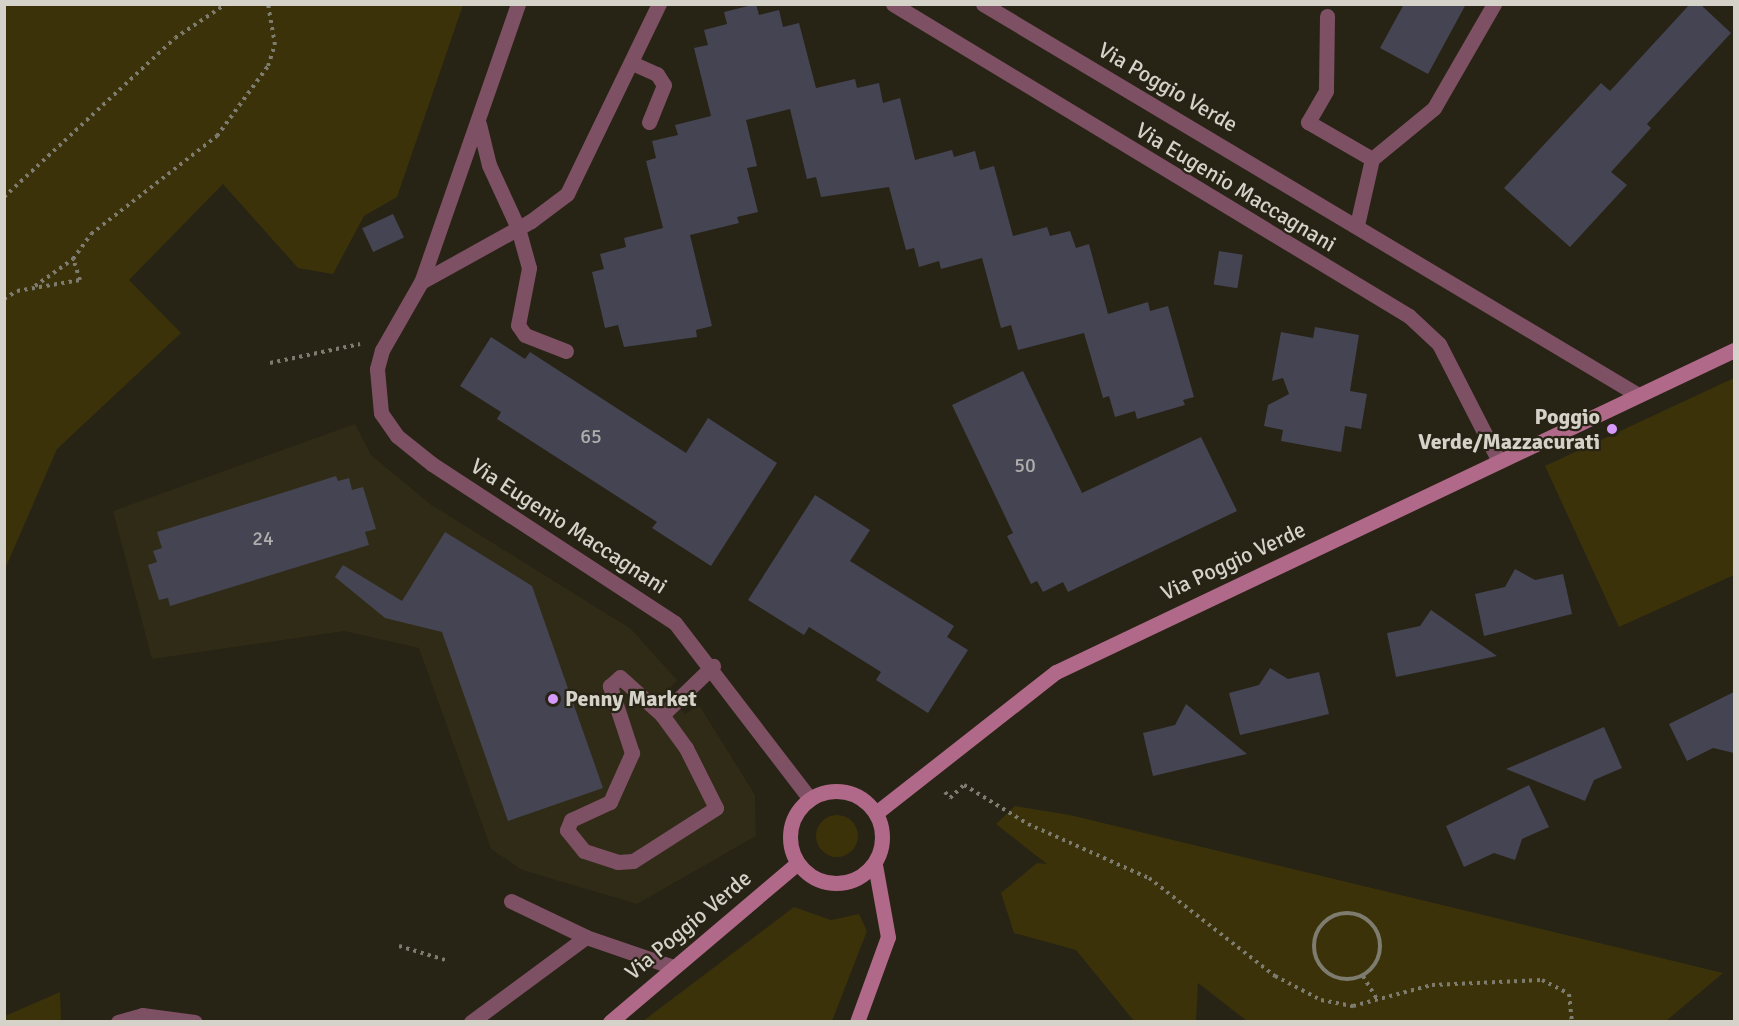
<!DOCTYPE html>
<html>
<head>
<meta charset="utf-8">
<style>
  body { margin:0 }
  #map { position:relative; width:1739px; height:1026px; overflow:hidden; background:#272315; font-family:Signika,sans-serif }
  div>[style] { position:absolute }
  .built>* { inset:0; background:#302b16 }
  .green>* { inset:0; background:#3b320a }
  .round { border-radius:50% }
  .building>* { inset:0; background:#454453; transform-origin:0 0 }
  .path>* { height:4px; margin-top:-2px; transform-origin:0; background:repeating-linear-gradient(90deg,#7e7b6f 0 3px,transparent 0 7.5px) }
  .path>.ring { margin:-2px; padding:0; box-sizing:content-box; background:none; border:4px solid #7e7b6f; border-radius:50% }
  .lane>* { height:15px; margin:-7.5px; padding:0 7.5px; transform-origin:7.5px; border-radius:7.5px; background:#7e5064 }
  .street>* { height:15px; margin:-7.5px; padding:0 7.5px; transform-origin:7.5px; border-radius:7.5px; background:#7e5064 }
  .secondary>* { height:15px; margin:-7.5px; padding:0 7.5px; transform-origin:7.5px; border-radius:7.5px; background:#b16989 }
  .secondary>.ring { margin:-7.5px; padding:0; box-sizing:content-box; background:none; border:15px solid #b16989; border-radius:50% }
  .dots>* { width:16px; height:16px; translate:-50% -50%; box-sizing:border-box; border:3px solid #272315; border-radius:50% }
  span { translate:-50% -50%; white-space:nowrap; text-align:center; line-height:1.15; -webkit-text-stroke:4.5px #272315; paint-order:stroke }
  .number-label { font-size:20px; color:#b0aeac }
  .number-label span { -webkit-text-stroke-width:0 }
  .street-label { font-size:22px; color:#d4d2c9 }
  .poi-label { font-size:22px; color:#d4d2c9; font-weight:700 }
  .right { translate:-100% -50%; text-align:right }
  .left { translate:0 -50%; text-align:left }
  .frame { position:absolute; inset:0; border:6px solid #d4d2c9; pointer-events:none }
</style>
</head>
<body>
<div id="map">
  <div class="built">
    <div style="clip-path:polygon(355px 424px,371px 455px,430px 504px,631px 629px,677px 680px,665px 694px,685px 714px,699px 705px,755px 795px,756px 836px,637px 904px,522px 870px,491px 849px,419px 648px,344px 631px,152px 659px,113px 511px)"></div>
  </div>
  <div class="green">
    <div style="clip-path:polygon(5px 4px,463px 5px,397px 197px,364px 216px,333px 274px,298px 268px,223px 184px,129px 280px,181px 333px,57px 449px,5px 569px)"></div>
    <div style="clip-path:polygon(1734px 378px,1734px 575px,1619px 627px,1545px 466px)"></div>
    <div style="clip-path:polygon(1015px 806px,1070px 815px,1723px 973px,1666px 1021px,1247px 1021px,1198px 983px,1196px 1021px,1134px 1021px,1076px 950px,1014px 933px,1001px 893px,1037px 863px,1047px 864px,996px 824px)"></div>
    <div class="round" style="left:816px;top:815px;width:42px;height:42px"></div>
    <div style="clip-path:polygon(794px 907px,831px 920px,859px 914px,867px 931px,832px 1021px,643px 1021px)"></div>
    <div style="clip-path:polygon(60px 992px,61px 1021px,5px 1021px,5px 1016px)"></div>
  </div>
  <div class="building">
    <div style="clip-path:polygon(756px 4px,759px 15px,779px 10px,783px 27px,799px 23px,816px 88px,855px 79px,857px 88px,879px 83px,883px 103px,900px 98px,915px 160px,952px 150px,954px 157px,975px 151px,980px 170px,994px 166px,1013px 236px,1047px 227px,1050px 236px,1070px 231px,1076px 248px,1089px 244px,1108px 314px,1148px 302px,1150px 311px,1168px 306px,1194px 397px,1183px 400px,1185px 405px,1137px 419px,1135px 411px,1115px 417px,1109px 396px,1103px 398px,1084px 333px,1018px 350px,1011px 325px,1001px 328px,982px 258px,941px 269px,939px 261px,919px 267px,914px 248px,906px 250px,889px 187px,821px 197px,816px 177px,807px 179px,790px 109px,746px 120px,757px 166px,747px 168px,758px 212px,737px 217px,739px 223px,690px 235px,712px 326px,696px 330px,697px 337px,624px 347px,618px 325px,605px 328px,592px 272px,604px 269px,600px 254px,626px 247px,624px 238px,663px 228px,646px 161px,656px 158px,652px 141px,678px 135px,675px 125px,711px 116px,694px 48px,708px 45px,704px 30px,727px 24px,724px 12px)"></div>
    <div style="clip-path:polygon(1404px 4px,1466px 4px,1428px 74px,1380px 48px)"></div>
    <div style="clip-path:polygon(1690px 4px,1700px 4px,1731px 33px,1647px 124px,1651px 128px,1611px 172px,1627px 185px,1570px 247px,1504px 188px,1601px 83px,1610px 91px)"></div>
    <div style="left:393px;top:214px;width:26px;height:34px;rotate:65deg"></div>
    <div style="left:1219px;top:251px;width:24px;height:34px;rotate:9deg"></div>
    <div style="clip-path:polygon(1315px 327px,1359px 335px,1350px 391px,1367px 394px,1361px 429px,1345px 426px,1341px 452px,1281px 441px,1283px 430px,1264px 426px,1268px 405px,1289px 394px,1283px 378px,1272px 381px,1281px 332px,1313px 338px)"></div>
    <div style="clip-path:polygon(491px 337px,525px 359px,530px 352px,686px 453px,708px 418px,777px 463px,711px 566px,652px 528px,657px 522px,497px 419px,501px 412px,460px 386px)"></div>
    <div style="clip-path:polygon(1023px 371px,1082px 493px,1201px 437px,1237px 511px,1068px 592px,1063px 582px,1043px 592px,1037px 581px,1031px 584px,1007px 536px,1013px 533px,952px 405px)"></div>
    <div style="clip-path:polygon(336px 476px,338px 481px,349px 478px,352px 490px,363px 487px,376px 529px,365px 532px,369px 545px,170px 606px,168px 598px,159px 600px,148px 565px,157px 562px,153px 551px,162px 548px,157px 532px)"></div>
    <div style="clip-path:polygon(815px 495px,870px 530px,850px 561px,954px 626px,947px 637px,968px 650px,928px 713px,876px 680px,881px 672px,809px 627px,804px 635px,748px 600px)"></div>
    <div style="clip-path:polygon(445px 532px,532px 586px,603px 788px,508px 821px,442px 632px,385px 618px,335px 577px,343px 565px,402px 601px)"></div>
    <div style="clip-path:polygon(1515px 569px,1535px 580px,1563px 574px,1572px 614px,1484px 636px,1475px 594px,1505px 587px)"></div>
    <div style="clip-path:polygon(1431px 610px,1497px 656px,1396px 677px,1387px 633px,1420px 626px)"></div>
    <div style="clip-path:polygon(1270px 668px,1288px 679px,1319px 672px,1329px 714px,1240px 735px,1229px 693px,1259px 685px)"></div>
    <div style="clip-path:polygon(1734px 692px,1734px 753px,1713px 748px,1687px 761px,1669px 724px)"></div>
    <div style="clip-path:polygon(1186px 704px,1247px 754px,1153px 776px,1143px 733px,1175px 725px)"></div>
    <div style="clip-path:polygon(1604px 727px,1622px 768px,1594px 780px,1585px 801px,1506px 769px)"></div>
    <div style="clip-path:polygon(1529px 785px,1549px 827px,1522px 839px,1515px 860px,1494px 853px,1464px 867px,1446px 826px)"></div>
  </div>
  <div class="path">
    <div style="left:4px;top:197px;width:233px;rotate:-42.9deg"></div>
    <div style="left:175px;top:38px;width:61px;rotate:-33.7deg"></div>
    <div style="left:35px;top:286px;width:47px;rotate:-35.4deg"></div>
    <div style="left:4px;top:299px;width:15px;rotate:-32deg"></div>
    <div style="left:17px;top:291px;width:64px;rotate:-9.9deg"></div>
    <div style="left:80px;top:280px;width:22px;rotate:-108deg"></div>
    <div style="left:73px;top:259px;width:31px;rotate:-54deg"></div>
    <div style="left:91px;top:234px;width:160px;rotate:-37.9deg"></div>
    <div style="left:217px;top:136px;width:87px;rotate:-53.9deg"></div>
    <div style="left:268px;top:66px;width:22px;rotate:-72deg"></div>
    <div style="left:275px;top:45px;width:42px;rotate:-99.7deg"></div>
    <div style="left:270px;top:363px;width:92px;rotate:-11.9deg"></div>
    <div style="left:945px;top:792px;width:8px;rotate:50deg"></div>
    <div style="left:950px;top:798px;width:19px;rotate:-43deg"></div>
    <div style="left:964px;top:785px;width:75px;rotate:31.4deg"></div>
    <div style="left:1028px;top:824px;width:133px;rotate:24.1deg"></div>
    <div style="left:1149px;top:878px;width:160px;rotate:37.9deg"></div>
    <div style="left:1275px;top:976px;width:52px;rotate:27.6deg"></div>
    <div style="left:1321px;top:1000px;width:33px;rotate:11deg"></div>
    <div style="left:1353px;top:1006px;width:82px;rotate:-14.9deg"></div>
    <div style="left:1432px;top:985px;width:110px;rotate:-2.6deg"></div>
    <div style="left:1542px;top:980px;width:30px;rotate:27deg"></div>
    <div style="left:1569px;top:994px;width:28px;rotate:84deg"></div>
    <div class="ring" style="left:1314px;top:913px;width:62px;height:62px"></div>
    <div style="left:399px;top:946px;width:48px;rotate:16.9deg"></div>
    <div style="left:1363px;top:976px;width:26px;rotate:59deg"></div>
  </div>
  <div class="lane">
    <div style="left:632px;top:63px;width:27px;rotate:24deg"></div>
    <div style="left:657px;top:74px;width:13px;rotate:58deg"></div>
    <div style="left:664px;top:85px;width:40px;rotate:112deg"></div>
    <div style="left:518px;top:228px;width:41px;rotate:74.6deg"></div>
    <div style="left:529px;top:268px;width:58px;rotate:100.9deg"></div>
    <div style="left:518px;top:325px;width:12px;rotate:55deg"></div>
    <div style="left:525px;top:335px;width:44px;rotate:21.3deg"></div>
    <div style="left:620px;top:677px;width:57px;rotate:42.1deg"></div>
    <div style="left:662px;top:715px;width:41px;rotate:54deg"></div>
    <div style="left:686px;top:748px;width:67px;rotate:63.4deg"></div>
    <div style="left:716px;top:808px;width:98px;rotate:147.4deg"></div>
    <div style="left:633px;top:861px;width:15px;rotate:176deg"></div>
    <div style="left:618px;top:862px;width:36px;rotate:-162deg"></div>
    <div style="left:584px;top:851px;width:27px;rotate:-129deg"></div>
    <div style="left:567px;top:830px;width:11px;rotate:-68deg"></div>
    <div style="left:571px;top:820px;width:43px;rotate:-24.8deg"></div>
    <div style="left:610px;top:802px;width:54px;rotate:-65.8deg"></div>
    <div style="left:632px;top:753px;width:71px;rotate:-108.2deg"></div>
    <div style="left:610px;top:686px;width:13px;rotate:-42deg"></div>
    <div style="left:662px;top:715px;width:71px;rotate:-43.9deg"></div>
    <div style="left:511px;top:901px;width:83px;rotate:25.6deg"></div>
    <div style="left:118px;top:1022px;width:25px;rotate:-16deg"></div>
    <div style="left:142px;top:1015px;width:53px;rotate:7.5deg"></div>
    <div style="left:471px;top:1022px;width:143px;rotate:-36.5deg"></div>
    <div style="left:586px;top:937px;width:92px;rotate:19deg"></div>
  </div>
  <div class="street">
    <div style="left:518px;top:4px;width:294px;rotate:109.2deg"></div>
    <div style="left:421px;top:282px;width:78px;rotate:119.8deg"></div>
    <div style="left:382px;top:350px;width:20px;rotate:105deg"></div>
    <div style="left:377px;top:369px;width:44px;rotate:84.8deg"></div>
    <div style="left:381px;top:413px;width:28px;rotate:55deg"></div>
    <div style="left:397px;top:436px;width:45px;rotate:38.7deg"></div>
    <div style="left:432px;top:464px;width:290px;rotate:33.2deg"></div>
    <div style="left:675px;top:623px;width:222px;rotate:52.5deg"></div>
    <div style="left:893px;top:4px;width:603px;rotate:31.16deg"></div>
    <div style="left:1409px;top:316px;width:41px;rotate:43deg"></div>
    <div style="left:1439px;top:344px;width:131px;rotate:62.9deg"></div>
    <div style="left:983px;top:4px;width:763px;rotate:30.83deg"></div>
    <div style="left:1327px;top:16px;width:75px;rotate:90.8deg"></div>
    <div style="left:1326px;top:91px;width:36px;rotate:120deg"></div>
    <div style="left:1308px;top:122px;width:74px;rotate:30deg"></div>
    <div style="left:1372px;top:159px;width:80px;rotate:-39.4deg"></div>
    <div style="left:1434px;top:108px;width:120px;rotate:-60deg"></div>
    <div style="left:479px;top:124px;width:42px;rotate:76.3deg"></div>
    <div style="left:489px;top:165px;width:69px;rotate:65.3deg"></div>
    <div style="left:1357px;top:225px;width:68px;rotate:-77.2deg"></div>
    <div style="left:421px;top:282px;width:126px;rotate:-29deg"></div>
    <div style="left:531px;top:221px;width:45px;rotate:-36.9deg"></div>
    <div style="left:567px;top:194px;width:211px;rotate:-64.2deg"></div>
  </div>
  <div class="secondary">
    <div class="ring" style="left:790px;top:791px;width:77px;height:77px"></div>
    <div style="left:876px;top:813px;width:229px;rotate:-38.1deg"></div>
    <div style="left:1056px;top:672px;width:751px;rotate:-25.4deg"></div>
    <div style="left:610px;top:1022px;width:244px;rotate:-40.3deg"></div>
    <div style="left:857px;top:1022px;width:90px;rotate:-70deg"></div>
    <div style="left:888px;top:937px;width:73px;rotate:-100.2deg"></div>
  </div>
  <div class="dots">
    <div style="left:1612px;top:429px;background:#d69bfa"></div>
    <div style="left:553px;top:699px;background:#d69bfa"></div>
  </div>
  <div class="number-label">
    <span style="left:591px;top:436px">65</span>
    <span style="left:1025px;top:465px">50</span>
    <span style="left:263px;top:538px">24</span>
  </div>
  <div class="street-label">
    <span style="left:1168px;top:87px;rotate:30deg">Via Poggio Verde</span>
    <span style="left:1236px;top:187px;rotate:31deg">Via Eugenio Maccagnani</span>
    <span style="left:569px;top:526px;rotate:33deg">Via Eugenio Maccagnani</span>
    <span style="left:1233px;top:561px;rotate:-25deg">Via Poggio Verde</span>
    <span style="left:688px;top:925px;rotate:-40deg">Via Poggio Verde</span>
  </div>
  <div class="poi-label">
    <span class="right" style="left:1600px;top:429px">Poggio<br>Verde/Mazzacurati</span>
    <span class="left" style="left:565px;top:699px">Penny Market</span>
  </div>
  <div class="frame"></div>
</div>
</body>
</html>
